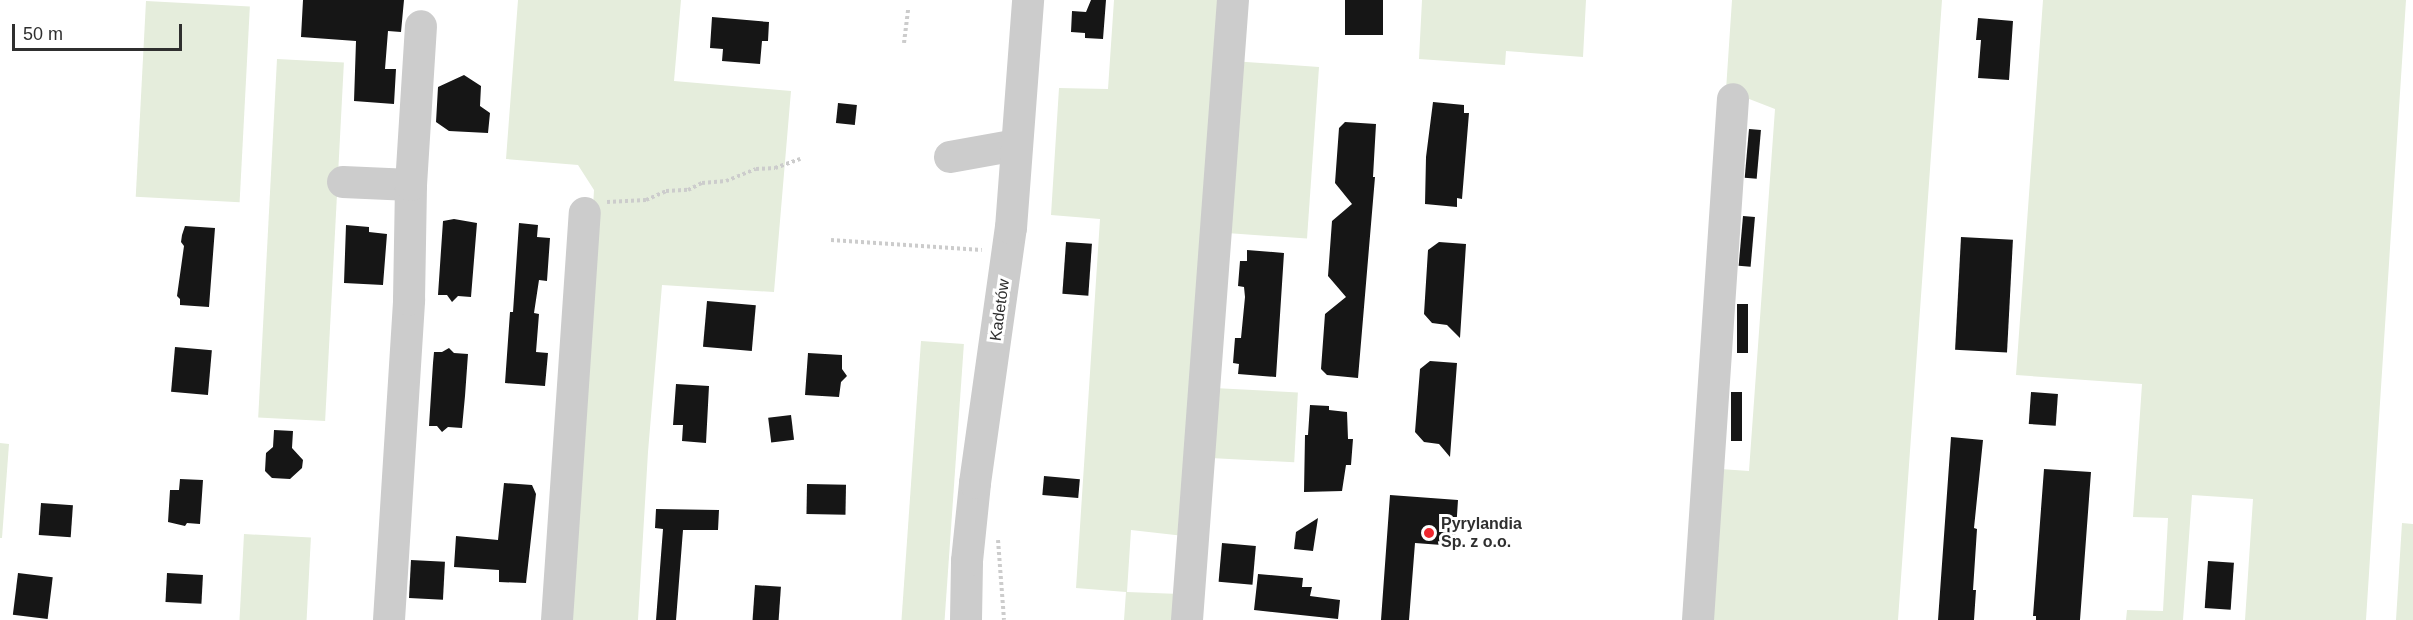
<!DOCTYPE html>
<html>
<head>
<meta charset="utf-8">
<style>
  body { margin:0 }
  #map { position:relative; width:2413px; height:620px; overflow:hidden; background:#fff; font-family:Arial,sans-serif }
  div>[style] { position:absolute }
  .green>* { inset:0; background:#e5eddc; transform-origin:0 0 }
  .building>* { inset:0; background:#161616; transform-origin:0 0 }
  .path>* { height:4px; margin-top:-2px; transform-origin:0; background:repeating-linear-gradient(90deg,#ccc 0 3px,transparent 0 6px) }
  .minor>* { height:32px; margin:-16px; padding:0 16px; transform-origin:16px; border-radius:16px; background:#ccc }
  .dots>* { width:16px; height:16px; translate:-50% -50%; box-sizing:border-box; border:3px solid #fff; border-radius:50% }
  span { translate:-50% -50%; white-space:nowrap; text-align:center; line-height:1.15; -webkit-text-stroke:6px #fff; paint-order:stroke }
  .street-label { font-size:16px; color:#2f2f2f }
  .poi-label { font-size:16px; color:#2f2f2f; font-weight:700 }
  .left { translate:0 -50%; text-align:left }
  .scale { position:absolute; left:12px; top:24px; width:170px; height:27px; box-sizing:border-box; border:3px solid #2f2f2f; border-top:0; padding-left:8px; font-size:18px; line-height:21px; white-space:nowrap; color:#2f2f2f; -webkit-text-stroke:4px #fff; paint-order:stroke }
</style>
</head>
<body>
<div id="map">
  <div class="green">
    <div style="clip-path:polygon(518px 0,681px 0,674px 81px,791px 91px,774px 292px,662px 285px,648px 452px,638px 620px,569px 620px,594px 190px,578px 165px,506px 159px)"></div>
    <div style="clip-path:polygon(1114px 0,1223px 0,1184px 536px,1131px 530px,1127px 592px,1180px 594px,1178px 620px,1124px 620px,1126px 592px,1076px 588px,1100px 219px,1051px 215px,1059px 88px,1108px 89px)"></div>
    <div style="clip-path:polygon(1422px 0,1586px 0,1583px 57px,1506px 51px,1505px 65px,1419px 59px)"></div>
    <div style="clip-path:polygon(1732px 0,1942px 0,1898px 620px,1710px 620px,1720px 469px,1749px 471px,1775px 109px,1726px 90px)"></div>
    <div style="clip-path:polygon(2043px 0,2406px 0,2366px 620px,2245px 620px,2253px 499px,2192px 495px,2183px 620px,2126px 620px,2127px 610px,2163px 611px,2168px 518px,2133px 517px,2142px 384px,2016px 375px)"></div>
    <div style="left:146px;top:1px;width:104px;height:196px;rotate:3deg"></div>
    <div style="left:277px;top:59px;width:67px;height:359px;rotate:3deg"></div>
    <div style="left:1319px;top:67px;width:172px;height:84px;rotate:94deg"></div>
    <div style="left:921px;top:341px;width:43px;height:280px;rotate:4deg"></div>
    <div style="left:1214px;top:388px;width:84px;height:70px;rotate:3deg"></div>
    <div style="clip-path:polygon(0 443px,9px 444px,2px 538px,0 538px)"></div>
    <div style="clip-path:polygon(2402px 523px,2413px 524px,2413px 620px,2396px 620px)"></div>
    <div style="left:244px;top:534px;width:67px;height:86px;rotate:3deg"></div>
  </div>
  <div class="building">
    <div style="clip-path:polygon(303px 0,404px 0,401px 32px,388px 31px,385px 69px,396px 69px,394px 104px,354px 101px,356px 41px,301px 37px)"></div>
    <div style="clip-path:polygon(1091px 0,1106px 0,1103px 39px,1085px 38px,1085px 33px,1071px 32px,1072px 11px,1086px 12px)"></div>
    <div style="left:1345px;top:0;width:38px;height:35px"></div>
    <div style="clip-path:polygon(712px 17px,769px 22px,768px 41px,762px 41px,760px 64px,722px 61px,723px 49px,710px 48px)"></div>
    <div style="clip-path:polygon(1978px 18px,2013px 21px,2009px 80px,1978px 78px,1981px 40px,1976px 40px)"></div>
    <div style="clip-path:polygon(464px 75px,481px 86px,480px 106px,490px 113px,488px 133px,449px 131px,436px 122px,438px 87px)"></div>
    <div style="clip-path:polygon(1433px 102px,1464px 105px,1464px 113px,1469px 113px,1462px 199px,1457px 198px,1457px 207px,1425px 204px,1426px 157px)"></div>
    <div style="left:838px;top:103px;width:19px;height:20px;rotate:6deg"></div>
    <div style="clip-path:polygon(1345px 122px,1376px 124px,1373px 177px,1375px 177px,1358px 378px,1327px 375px,1321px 369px,1325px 314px,1346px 297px,1328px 276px,1332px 221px,1352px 204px,1335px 183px,1339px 128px)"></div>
    <div style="left:1749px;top:129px;width:12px;height:49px;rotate:5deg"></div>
    <div style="left:1743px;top:216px;width:12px;height:50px;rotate:5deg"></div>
    <div style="clip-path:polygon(454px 219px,477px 223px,471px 297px,458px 296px,452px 302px,447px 295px,438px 295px,443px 221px)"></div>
    <div style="clip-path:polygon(519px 223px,538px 225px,537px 237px,550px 238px,547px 281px,539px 280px,534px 313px,539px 314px,536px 352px,548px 353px,545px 386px,505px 383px,510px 312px,513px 312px)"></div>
    <div style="clip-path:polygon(346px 225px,369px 227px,369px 232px,387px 234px,383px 285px,344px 283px)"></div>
    <div style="clip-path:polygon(185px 226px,215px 228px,209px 307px,180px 305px,180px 299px,177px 296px,184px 246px,181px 242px,182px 235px)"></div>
    <div style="left:1961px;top:237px;width:52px;height:113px;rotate:3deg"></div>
    <div style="left:1066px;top:242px;width:26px;height:52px;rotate:4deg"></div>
    <div style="clip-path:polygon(1439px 242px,1466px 244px,1460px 338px,1447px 325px,1432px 323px,1424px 314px,1428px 250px)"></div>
    <div style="clip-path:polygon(1247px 250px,1284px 253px,1276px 377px,1238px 374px,1239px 364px,1233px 363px,1235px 338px,1241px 338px,1245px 297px,1244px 287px,1238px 286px,1240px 261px,1247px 261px)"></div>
    <div style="left:707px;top:301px;width:49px;height:46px;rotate:5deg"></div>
    <div style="left:1737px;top:304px;width:11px;height:49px"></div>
    <div style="left:175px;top:347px;width:37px;height:45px;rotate:5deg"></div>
    <div style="clip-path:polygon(449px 348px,454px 353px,468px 354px,465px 396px,462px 428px,448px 427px,442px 432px,437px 426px,429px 426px,433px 363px,434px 352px,442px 352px)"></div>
    <div style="clip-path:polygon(808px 353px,842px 355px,842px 369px,847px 376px,841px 382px,839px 397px,805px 395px)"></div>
    <div style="clip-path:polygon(1430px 361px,1457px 363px,1450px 457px,1439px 444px,1424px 442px,1415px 432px,1420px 369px)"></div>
    <div style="clip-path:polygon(676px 384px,709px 386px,706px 443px,682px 441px,683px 425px,673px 425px)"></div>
    <div style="left:1731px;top:392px;width:11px;height:49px"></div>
    <div style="left:2031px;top:392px;width:27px;height:32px;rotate:4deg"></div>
    <div style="clip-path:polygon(1310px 405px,1329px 406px,1329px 410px,1347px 412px,1348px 439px,1353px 439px,1351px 465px,1346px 465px,1342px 491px,1304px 492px,1305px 435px,1308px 435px)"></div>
    <div style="left:791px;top:415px;width:25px;height:23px;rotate:83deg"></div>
    <div style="clip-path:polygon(274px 430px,293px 431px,292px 448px,303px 460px,302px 468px,290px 479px,272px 478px,265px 471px,266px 453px,273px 447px)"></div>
    <div style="clip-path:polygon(1951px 437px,1983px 440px,1974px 528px,1977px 529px,1973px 590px,1976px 590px,1974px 620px,1938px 620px)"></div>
    <div style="clip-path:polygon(2044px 469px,2091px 472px,2080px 620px,2036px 620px,2036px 616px,2033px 616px)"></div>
    <div style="left:1044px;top:476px;width:36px;height:19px;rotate:5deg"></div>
    <div style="clip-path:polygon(180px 479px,203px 480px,200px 524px,187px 523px,185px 526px,168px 522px,170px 490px,179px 490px)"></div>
    <div style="clip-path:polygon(504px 483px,532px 485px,536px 494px,526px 583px,499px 582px,499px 570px,454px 567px,456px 536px,498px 540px)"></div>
    <div style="left:807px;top:484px;width:39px;height:30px;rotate:1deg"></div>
    <div style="clip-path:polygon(1390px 495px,1458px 500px,1455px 546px,1415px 543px,1409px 620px,1381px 620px)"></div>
    <div style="left:41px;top:503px;width:32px;height:32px;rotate:4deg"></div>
    <div style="clip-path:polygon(656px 509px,719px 510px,718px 530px,683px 530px,676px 620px,656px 620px,663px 529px,655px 528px)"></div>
    <div style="clip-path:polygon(1318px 518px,1313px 551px,1294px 549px,1296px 532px)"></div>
    <div style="left:1222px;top:543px;width:34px;height:39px;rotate:5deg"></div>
    <div style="left:411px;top:560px;width:34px;height:38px;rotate:3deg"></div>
    <div style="left:2208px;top:561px;width:26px;height:47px;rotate:4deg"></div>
    <div style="left:18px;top:573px;width:35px;height:42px;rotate:7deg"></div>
    <div style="left:167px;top:573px;width:36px;height:29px;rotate:3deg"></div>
    <div style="clip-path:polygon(1258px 574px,1303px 578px,1302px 587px,1312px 587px,1310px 596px,1340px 600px,1338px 619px,1254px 610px)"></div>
    <div style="left:755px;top:585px;width:26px;height:35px;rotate:4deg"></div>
  </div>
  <div class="path">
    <div style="left:904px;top:43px;width:34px;rotate:-83deg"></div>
    <div style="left:607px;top:202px;width:39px;rotate:-3deg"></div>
    <div style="left:646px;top:200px;width:22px;rotate:-24deg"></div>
    <div style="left:666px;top:191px;width:22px;rotate:-3deg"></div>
    <div style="left:688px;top:190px;width:16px;rotate:-27deg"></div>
    <div style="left:702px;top:183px;width:24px;rotate:-5deg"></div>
    <div style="left:726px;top:181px;width:32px;rotate:-22deg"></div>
    <div style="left:756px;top:169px;width:19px;rotate:-3deg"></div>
    <div style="left:775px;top:168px;width:27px;rotate:-20deg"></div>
    <div style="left:831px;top:240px;width:151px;rotate:3.8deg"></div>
    <div style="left:998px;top:540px;width:80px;rotate:85.7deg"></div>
  </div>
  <div class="minor">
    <div style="left:950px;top:157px;width:68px;rotate:-10.2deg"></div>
    <div style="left:343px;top:182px;width:68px;rotate:2.5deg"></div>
    <div style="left:389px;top:620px;width:321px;rotate:-86.4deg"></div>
    <div style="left:409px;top:300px;width:115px;rotate:-89deg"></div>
    <div style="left:411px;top:185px;width:159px;rotate:-86.4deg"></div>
    <div style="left:557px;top:620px;width:408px;rotate:-86.1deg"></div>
    <div style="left:966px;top:620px;width:59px;rotate:-89deg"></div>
    <div style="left:967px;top:561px;width:78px;rotate:-84.1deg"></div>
    <div style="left:975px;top:483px;width:258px;rotate:-82deg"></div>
    <div style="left:1011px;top:228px;width:229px;rotate:-85.7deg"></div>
    <div style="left:1187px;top:620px;width:622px;rotate:-85.76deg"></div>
    <div style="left:1698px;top:620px;width:522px;rotate:-86.16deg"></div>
  </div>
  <div class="dots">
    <div style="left:1429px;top:533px;background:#ef2830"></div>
  </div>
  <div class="street-label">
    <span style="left:1000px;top:310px;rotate:-82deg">Kadetów</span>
  </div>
  <div class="poi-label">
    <span class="left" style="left:1441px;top:533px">Pyrylandia<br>Sp. z o.o.</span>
  </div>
  <div class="scale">50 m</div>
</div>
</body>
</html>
